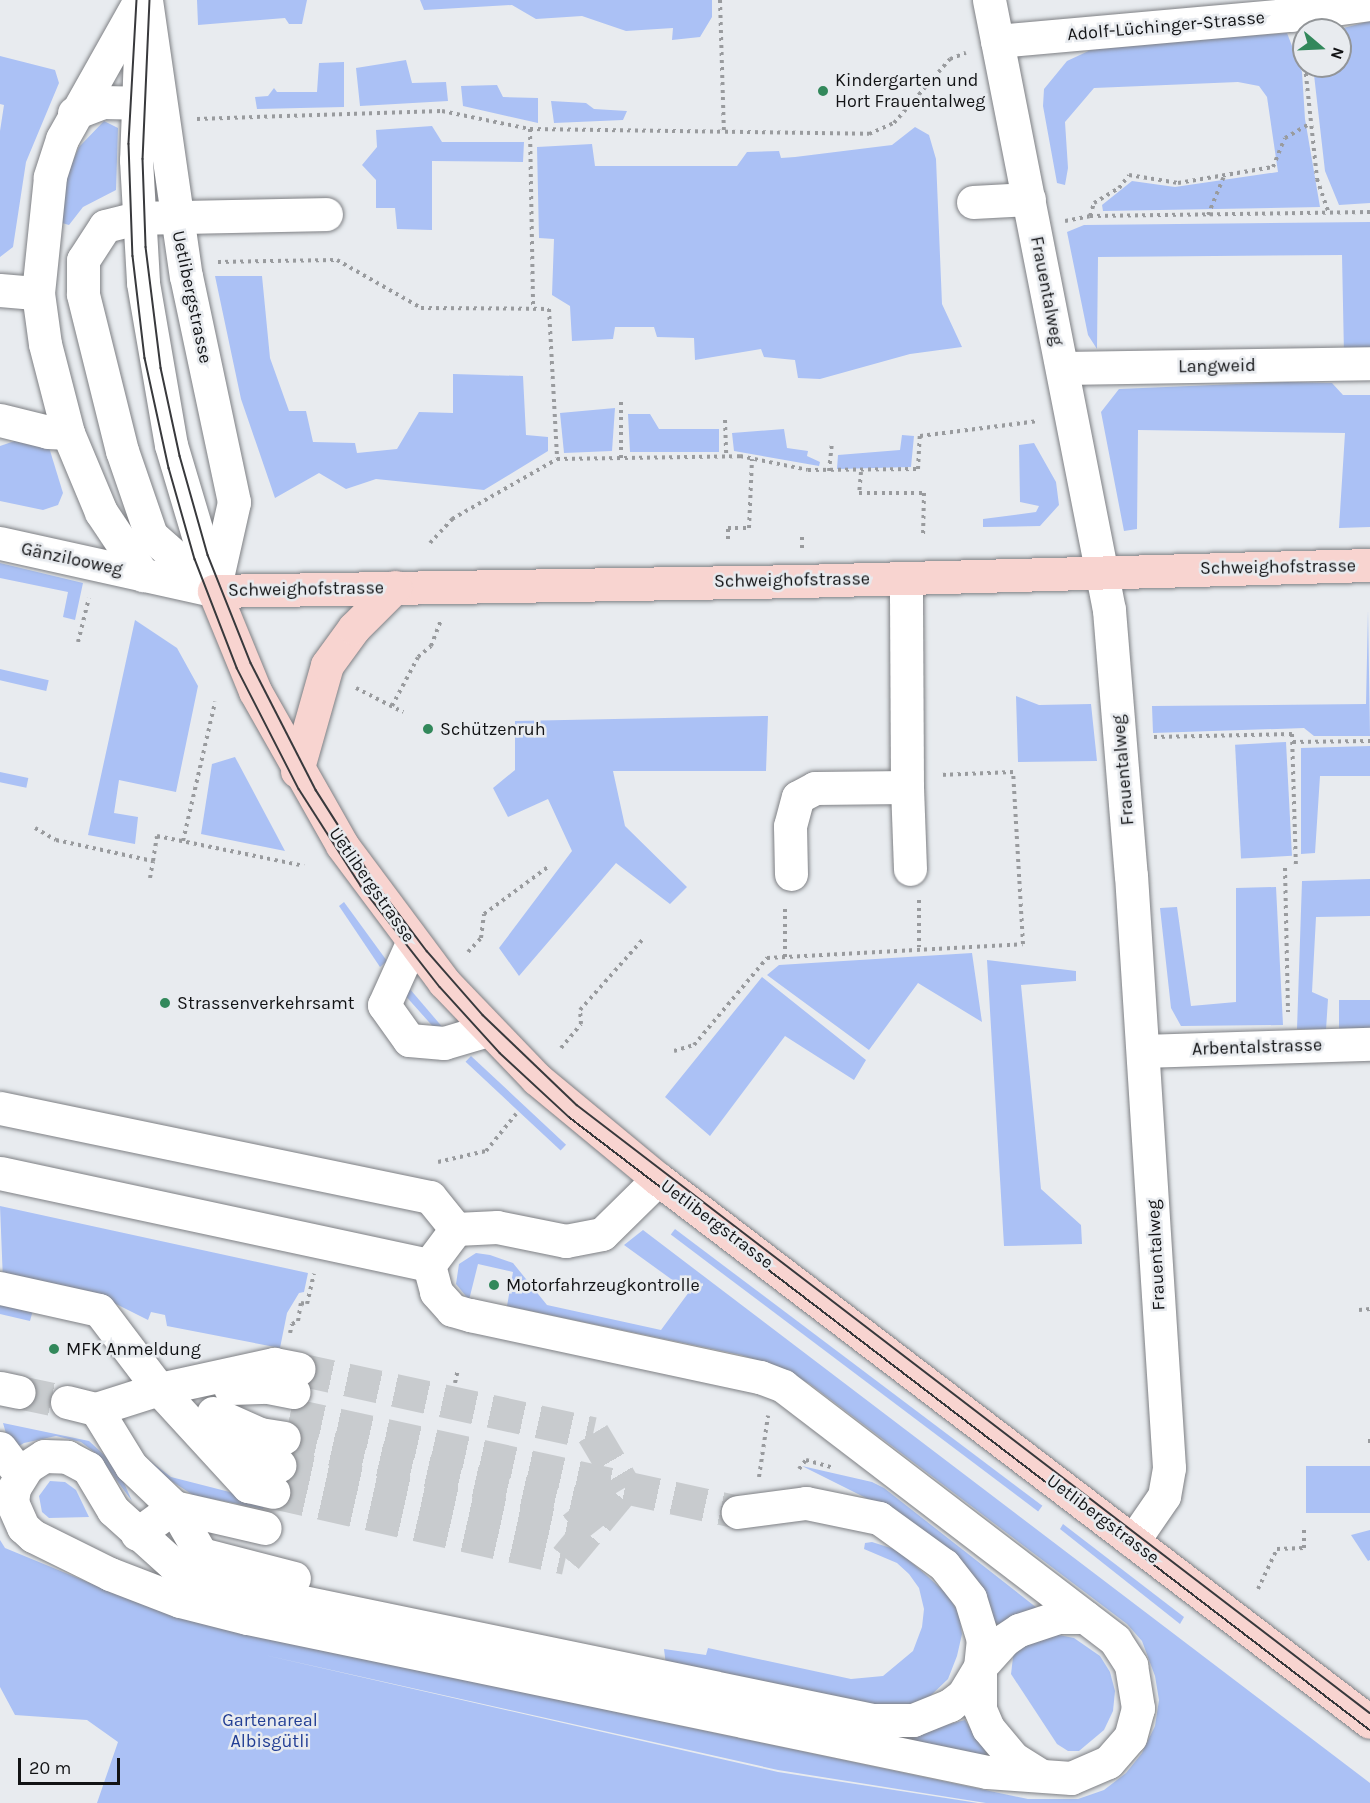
<!DOCTYPE html>
<html>
<head>
<meta charset="utf-8">
<style>
  body { margin:0 }
  #map { position:relative; width:1370px; height:1803px; overflow:hidden; background:#e8ebef; font-family:Karla,sans-serif }
  div>[style] { position:absolute }
  .green>* { inset:0; background:#abc1f5; transform-origin:0 0 }
  .minor-tunnel>* { height:33px; margin-top:-16.5px; transform-origin:0; background:repeating-linear-gradient(90deg,#c8cbce 0 33px,transparent 0 49px) }
  .path>* { height:4px; margin-top:-2px; transform-origin:0; background:repeating-linear-gradient(90deg,#999b9e 0 3px,transparent 0 7.5px) }
  .roads { filter:drop-shadow(0 0 2px #7e8084) drop-shadow(0 0 2px #7e8084) }
  .minor>* { height:33px; margin:-16.5px; padding:0 16.5px; transform-origin:16.5px; border-radius:16.5px; background:#fff }
  .major>* { height:33px; margin:-16.5px; padding:0 16.5px; transform-origin:16.5px; border-radius:16.5px; background:#f8d4d0 }
  .tram>* { height:1.5px; margin:-0.75px; padding:0 0.75px; transform-origin:0.75px; border-radius:0.75px; background:#38393c }
  .dots>* { width:16px; height:16px; translate:-50% -50%; box-sizing:border-box; border:3px solid #e8ebef; border-radius:50% }
  span { translate:-50% -50%; white-space:nowrap; text-align:center; line-height:1.15; -webkit-text-stroke:5px #e8ebef; paint-order:stroke }
  .street-label { font-size:18px; color:#121315 }
  .poi-label { font-size:18px; color:#121315 }
  .left { translate:0 -50%; text-align:left }
  .park-label { font-size:18px; color:#223e94 }
  .north { position:absolute; left:1292px; top:18px; width:60px; height:60px; box-sizing:border-box; background:#e8ebef; border:2px solid #929598; border-radius:50%; rotate:109deg; font-size:16px; font-weight:700; line-height:24px; text-align:center; color:#121315 }
  .north::after { content:''; display:block; margin:auto; width:21px; height:27px; background:#32885b; clip-path:polygon(50% 0,100% 100%,50% 72%,0 100%) }
  .scale { position:absolute; left:18px; top:1758px; width:102px; height:27px; box-sizing:border-box; border:3px solid #121315; border-top:0; padding-left:8px; font-size:18px; line-height:21px; white-space:nowrap; color:#121315; -webkit-text-stroke:4px #e8ebef; paint-order:stroke }
</style>
</head>
<body>
<div id="map">
  <div class="green">
    <div style="clip-path:polygon(197px 0,307px 0,302px 24px,289px 24px,285px 18px,198px 25px)"></div>
    <div style="clip-path:polygon(420px 0,712px 0,712px 17px,700px 37px,672px 40px,673px 28px,626px 31px,582px 16px,536px 19px,512px 5px,424px 10px)"></div>
    <div style="clip-path:polygon(1370px 21px,1370px 203px,1339px 205px,1325px 171px,1313px 66px,1340px 66px,1340px 30px,1336px 30px)"></div>
    <div style="clip-path:polygon(1287px 33px,1302px 72px,1305px 119px,1320px 207px,1103px 211px,1102px 205px,1132px 181px,1175px 187px,1278px 172px,1267px 97px,1259px 86px,1238px 82px,1094px 88px,1065px 122px,1068px 168px,1065px 185px,1057px 183px,1043px 106px,1044px 89px,1067px 61px,1097px 47px)"></div>
    <div style="clip-path:polygon(0 56px,55px 70px,59px 83px,26px 162px,13px 247px,0 257px,0 131px,4px 105px,0 104px)"></div>
    <div style="clip-path:polygon(406px 60px,412px 83px,446px 82px,448px 101px,360px 106px,356px 68px)"></div>
    <div style="clip-path:polygon(344px 62px,344px 107px,257px 109px,255px 97px,268px 96px,274px 88px,277px 92px,317px 92px,319px 63px)"></div>
    <div style="clip-path:polygon(497px 85px,503px 97px,538px 98px,538px 123px,463px 106px,461px 86px)"></div>
    <div style="clip-path:polygon(551px 101px,586px 103px,594px 109px,627px 111px,623px 120px,554px 123px)"></div>
    <div style="clip-path:polygon(104px 121px,118px 128px,116px 190px,83px 207px,69px 225px,55px 221px,60px 191px,79px 147px)"></div>
    <div style="clip-path:polygon(432px 126px,442px 142px,524px 142px,523px 162px,432px 161px,432px 230px,397px 229px,395px 208px,376px 208px,376px 180px,362px 165px,377px 147px,376px 130px)"></div>
    <div style="clip-path:polygon(915px 127px,929px 135px,936px 159px,942px 304px,962px 347px,910px 354px,820px 379px,798px 378px,795px 360px,764px 357px,761px 349px,695px 360px,694px 338px,657px 337px,654px 327px,615px 327px,613px 339px,572px 341px,570px 306px,552px 295px,554px 239px,539px 238px,537px 147px,592px 144px,595px 166px,737px 166px,747px 152px,779px 151px,781px 158px,795px 157px,892px 145px)"></div>
    <div style="clip-path:polygon(1370px 222px,1370px 355px,1344px 355px,1342px 255px,1098px 257px,1097px 349px,1088px 335px,1067px 232px,1084px 225px)"></div>
    <div style="clip-path:polygon(215px 276px,262px 276px,270px 358px,289px 411px,306px 411px,313px 442px,355px 443px,357px 453px,397px 449px,419px 412px,453px 413px,453px 374px,523px 376px,526px 435px,548px 437px,548px 451px,484px 490px,376px 479px,346px 489px,319px 473px,275px 498px,241px 399px)"></div>
    <div style="clip-path:polygon(1286px 382px,1332px 383px,1343px 395px,1370px 395px,1370px 527px,1339px 528px,1345px 433px,1138px 430px,1137px 529px,1124px 531px,1101px 412px,1119px 389px)"></div>
    <div style="clip-path:polygon(615px 408px,612px 451px,564px 453px,560px 413px)"></div>
    <div style="clip-path:polygon(628px 414px,650px 414px,659px 429px,719px 429px,719px 452px,630px 452px)"></div>
    <div style="clip-path:polygon(784px 429px,787px 448px,808px 451px,807px 456px,820px 462px,819px 466px,734px 451px,732px 433px)"></div>
    <div style="clip-path:polygon(44px 431px,63px 493px,58px 505px,43px 510px,0 501px,0 446px)"></div>
    <div style="clip-path:polygon(902px 435px,914px 436px,911px 467px,837px 469px,838px 455px,900px 450px)"></div>
    <div style="clip-path:polygon(1034px 443px,1056px 482px,1059px 505px,1040px 526px,983px 527px,983px 519px,1036px 512px,1039px 506px,1020px 502px,1019px 445px)"></div>
    <div style="clip-path:polygon(0 563px,83px 583px,75px 620px,63px 617px,68px 592px,0 578px)"></div>
    <div style="clip-path:polygon(1368px 610px,1370px 736px,1314px 736px,1304px 728px,1153px 733px,1152px 706px,1366px 704px)"></div>
    <div style="clip-path:polygon(135px 620px,177px 648px,198px 686px,176px 792px,119px 780px,114px 813px,138px 817px,135px 844px,88px 835px)"></div>
    <div style="left:0;top:669px;width:50px;height:11px;rotate:13deg"></div>
    <div style="clip-path:polygon(1016px 696px,1039px 705px,1091px 704px,1097px 761px,1018px 762px)"></div>
    <div style="clip-path:polygon(768px 716px,766px 771px,613px 771px,625px 826px,687px 887px,670px 904px,616px 863px,519px 976px,499px 948px,572px 851px,548px 799px,508px 817px,493px 788px,515px 770px,515px 721px)"></div>
    <div style="left:1286px;top:742px;width:114px;height:51px;rotate:87deg"></div>
    <div style="clip-path:polygon(1370px 746px,1370px 776px,1320px 776px,1315px 853px,1301px 854px,1301px 748px)"></div>
    <div style="clip-path:polygon(235px 757px,285px 851px,201px 834px,212px 764px)"></div>
    <div style="left:0;top:772px;width:29px;height:10px;rotate:12deg"></div>
    <div style="clip-path:polygon(1370px 879px,1370px 916px,1316px 917px,1312px 992px,1328px 999px,1326px 1030px,1297px 1029px,1302px 881px)"></div>
    <div style="clip-path:polygon(1276px 887px,1283px 1025px,1181px 1026px,1171px 1008px,1160px 908px,1177px 907px,1191px 1006px,1236px 1002px,1236px 888px)"></div>
    <div style="clip-path:polygon(344px 902px,387px 961px,380px 967px,339px 906px)"></div>
    <div style="clip-path:polygon(972px 953px,982px 1022px,918px 983px,869px 1050px,767px 975px,779px 965px)"></div>
    <div style="clip-path:polygon(987px 960px,1076px 971px,1076px 981px,1021px 985px,1041px 1189px,1081px 1225px,1082px 1244px,1004px 1246px)"></div>
    <div style="clip-path:polygon(762px 977px,866px 1060px,854px 1080px,785px 1036px,710px 1136px,665px 1097px)"></div>
    <div style="clip-path:polygon(409px 988px,450px 1036px,445px 1040px,403px 993px)"></div>
    <div style="left:1370px;top:1000px;width:33px;height:31px;rotate:90deg"></div>
    <div style="left:471px;top:1056px;width:130px;height:8px;rotate:43deg"></div>
    <div style="clip-path:polygon(0 1206px,308px 1273px,304px 1292px,299px 1293px,287px 1313px,280px 1348px,167px 1326px,165px 1315px,151px 1312px,148px 1320px,116px 1304px,3px 1281px)"></div>
    <div style="left:675px;top:1229px;width:460px;height:7px;rotate:37deg"></div>
    <div style="clip-path:polygon(643px 1230px,1370px 1783px,1370px 1803px,986px 1803px,778px 1770px,260px 1654px,778px 1772px,978px 1803px,97px 1803px,118px 1742px,87px 1720px,15px 1715px,0 1687px,0 1540px,5px 1548px,136px 1602px,621px 1713px,1028px 1799px,1078px 1799px,1104px 1790px,1126px 1773px,1142px 1753px,1155px 1726px,1159px 1700px,1155px 1676px,1142px 1641px,1127px 1624px,810px 1384px,776px 1366px,741px 1355px,507px 1306px,513px 1272px,478px 1264px,469px 1300px,456px 1284px,459px 1264px,476px 1253px,490px 1255px,513px 1263px,547px 1305px,661px 1330px,689px 1292px,624px 1245px)"></div>
    <div style="clip-path:polygon(0 1303px,33px 1310px,30px 1321px,0 1314px)"></div>
    <div style="clip-path:polygon(3px 1423px,89px 1441px,117px 1467px,132px 1501px,98px 1455px,81px 1442px,56px 1436px,24px 1443px,11px 1451px)"></div>
    <div style="clip-path:polygon(149px 1460px,171px 1477px,265px 1501px,263px 1509px,193px 1495px,145px 1464px)"></div>
    <div style="clip-path:polygon(802px 1466px,872px 1482px,884px 1488px,1037px 1608px,1003px 1625px,993px 1623px,878px 1504px)"></div>
    <div style="left:1370px;top:1466px;width:47px;height:64px;rotate:90deg"></div>
    <div style="clip-path:polygon(50px 1481px,65px 1482px,76px 1490px,89px 1517px,49px 1518px,42px 1512px,39px 1496px)"></div>
    <div style="clip-path:polygon(1063px 1524px,1184px 1617px,1180px 1624px,1060px 1529px)"></div>
    <div style="clip-path:polygon(1370px 1530px,1370px 1560px,1368px 1561px,1351px 1535px)"></div>
    <div style="clip-path:polygon(872px 1542px,897px 1550px,926px 1575px,948px 1595px,959px 1614px,962px 1634px,957px 1656px,948px 1679px,927px 1699px,905px 1709px,882px 1709px,666px 1665px,664px 1649px,706px 1655px,708px 1648px,851px 1679px,883px 1676px,913px 1651px,922px 1627px,924px 1609px,919px 1588px,909px 1574px,897px 1563px,864px 1549px,865px 1543px)"></div>
    <div style="clip-path:polygon(1054px 1634px,1074px 1638px,1100px 1656px,1110px 1672px,1115px 1691px,1113px 1711px,1104px 1730px,1079px 1751px,1068px 1751px,1057px 1744px,1011px 1674px,1014px 1649px)"></div>
    <div style="clip-path:polygon(708px 1694px,909px 1735px,965px 1720px,990px 1758px)"></div>
  </div>
  <div class="minor-tunnel">
    <div style="left:299px;top:1369px;width:301px;rotate:12.3deg"></div>
    <div style="left:593px;top:1433px;width:63px;rotate:59.3deg"></div>
    <div style="left:19px;top:1392px;width:49px;rotate:11.8deg"></div>
    <div style="left:290px;top:1414px;width:459px;rotate:12.3deg"></div>
    <div style="left:284px;top:1438px;width:303px;rotate:12.6deg"></div>
    <div style="left:580px;top:1504px;width:35px;rotate:-22deg"></div>
    <div style="left:279px;top:1465px;width:301px;rotate:12.1deg"></div>
    <div style="left:573px;top:1528px;width:34px;rotate:-38deg"></div>
    <div style="left:273px;top:1492px;width:300px;rotate:12.7deg"></div>
    <div style="left:566px;top:1558px;width:92px;rotate:-50.3deg"></div>
  </div>
  <div class="path">
    <div style="left:720px;top:0;width:132px;rotate:88.3deg"></div>
    <div style="left:1300px;top:47px;width:17px;rotate:77deg"></div>
    <div style="left:1305px;top:66px;width:114px;rotate:83.9deg"></div>
    <div style="left:1317px;top:179px;width:36px;rotate:71deg"></div>
    <div style="left:197px;top:119px;width:245px;rotate:-1.9deg"></div>
    <div style="left:442px;top:111px;width:90px;rotate:11.6deg"></div>
    <div style="left:530px;top:129px;width:339px;rotate:0.8deg"></div>
    <div style="left:869px;top:134px;width:27px;rotate:-24deg"></div>
    <div style="left:894px;top:123px;width:85px;rotate:-48.8deg"></div>
    <div style="left:950px;top:59px;width:17px;rotate:-21deg"></div>
    <div style="left:530px;top:129px;width:180px;rotate:89deg"></div>
    <div style="left:1208px;top:215px;width:42px;rotate:-67.7deg"></div>
    <div style="left:1090px;top:216px;width:14px;rotate:-73deg"></div>
    <div style="left:1094px;top:203px;width:29px;rotate:-31deg"></div>
    <div style="left:1119px;top:188px;width:16px;rotate:-52deg"></div>
    <div style="left:1129px;top:175px;width:50px;rotate:9.3deg"></div>
    <div style="left:1178px;top:183px;width:96px;rotate:-9.6deg"></div>
    <div style="left:1273px;top:167px;width:31px;rotate:-68deg"></div>
    <div style="left:1285px;top:138px;width:28px;rotate:-30deg"></div>
    <div style="left:1065px;top:221px;width:25px;rotate:-11deg"></div>
    <div style="left:1090px;top:216px;width:280px;rotate:-0.8deg"></div>
    <div style="left:218px;top:262px;width:119px;rotate:-1deg"></div>
    <div style="left:337px;top:260px;width:97px;rotate:29.7deg"></div>
    <div style="left:421px;top:308px;width:128px;rotate:0.4deg"></div>
    <div style="left:549px;top:309px;width:150px;rotate:86.9deg"></div>
    <div style="left:725px;top:420px;width:36px;rotate:88deg"></div>
    <div style="left:621px;top:458px;width:58px;rotate:-90deg"></div>
    <div style="left:829px;top:471px;width:29px;rotate:-84deg"></div>
    <div style="left:861px;top:472px;width:21px;rotate:95deg"></div>
    <div style="left:859px;top:493px;width:65px"></div>
    <div style="left:924px;top:493px;width:43px;rotate:91.3deg"></div>
    <div style="left:728px;top:539px;width:11px;rotate:-90deg"></div>
    <div style="left:728px;top:528px;width:21px"></div>
    <div style="left:749px;top:528px;width:69px;rotate:-87.5deg"></div>
    <div style="left:430px;top:543px;width:33px;rotate:-47deg"></div>
    <div style="left:452px;top:519px;width:121px;rotate:-29.7deg"></div>
    <div style="left:557px;top:459px;width:183px;rotate:-0.9deg"></div>
    <div style="left:740px;top:456px;width:69px;rotate:11.6deg"></div>
    <div style="left:808px;top:470px;width:110px;rotate:-0.5deg"></div>
    <div style="left:918px;top:469px;width:33px;rotate:-87deg"></div>
    <div style="left:920px;top:436px;width:119px;rotate:-7.2deg"></div>
    <div style="left:802px;top:548px;width:11px;rotate:-90deg"></div>
    <div style="left:78px;top:642px;width:45px;rotate:-76deg"></div>
    <div style="left:356px;top:688px;width:53px;rotate:27.1deg"></div>
    <div style="left:392px;top:706px;width:55px;rotate:-62deg"></div>
    <div style="left:418px;top:657px;width:17px;rotate:-40deg"></div>
    <div style="left:431px;top:646px;width:26px;rotate:-69deg"></div>
    <div style="left:1154px;top:737px;width:138px;rotate:-1.2deg"></div>
    <div style="left:1292px;top:734px;width:133px;rotate:88.3deg"></div>
    <div style="left:1293px;top:742px;width:77px;rotate:-0.7deg"></div>
    <div style="left:35px;top:828px;width:24px;rotate:30deg"></div>
    <div style="left:56px;top:840px;width:99px;rotate:12.2deg"></div>
    <div style="left:153px;top:861px;width:25px;rotate:-81deg"></div>
    <div style="left:157px;top:836px;width:150px;rotate:11.5deg"></div>
    <div style="left:183px;top:841px;width:143px;rotate:-77deg"></div>
    <div style="left:1285px;top:868px;width:144px;rotate:88.8deg"></div>
    <div style="left:150px;top:878px;width:17px;rotate:-80deg"></div>
    <div style="left:919px;top:900px;width:47px;rotate:90deg"></div>
    <div style="left:468px;top:952px;width:19px;rotate:-47deg"></div>
    <div style="left:481px;top:938px;width:24px;rotate:-83deg"></div>
    <div style="left:484px;top:914px;width:79px;rotate:-36.3deg"></div>
    <div style="left:785px;top:957px;width:50px;rotate:-90deg"></div>
    <div style="left:561px;top:1048px;width:31px;rotate:-50deg"></div>
    <div style="left:581px;top:1024px;width:14px;rotate:-94deg"></div>
    <div style="left:580px;top:1010px;width:95px;rotate:-48.4deg"></div>
    <div style="left:674px;top:1051px;width:21px;rotate:-17deg"></div>
    <div style="left:694px;top:1045px;width:114px;rotate:-50deg"></div>
    <div style="left:767px;top:958px;width:256px;rotate:-3.1deg"></div>
    <div style="left:1023px;top:944px;width:172px;rotate:-93.3deg"></div>
    <div style="left:1013px;top:772px;width:74px;rotate:177.7deg"></div>
    <div style="left:438px;top:1162px;width:49px;rotate:-12.9deg"></div>
    <div style="left:486px;top:1151px;width:48px;rotate:-51deg"></div>
    <div style="left:1359px;top:1310px;width:11px;rotate:-5deg"></div>
    <div style="left:290px;top:1333px;width:9px;rotate:-77deg"></div>
    <div style="left:292px;top:1324px;width:7px;rotate:-27deg"></div>
    <div style="left:298px;top:1321px;width:18px;rotate:-81deg"></div>
    <div style="left:301px;top:1303px;width:6px;rotate:9deg"></div>
    <div style="left:307px;top:1304px;width:31px;rotate:-77deg"></div>
    <div style="left:455px;top:1383px;width:14px;rotate:-78deg"></div>
    <div style="left:1368px;top:1441px;width:2px"></div>
    <div style="left:799px;top:1469px;width:11px;rotate:-52deg"></div>
    <div style="left:806px;top:1460px;width:26px;rotate:16deg"></div>
    <div style="left:759px;top:1477px;width:62px;rotate:-81.6deg"></div>
    <div style="left:1258px;top:1589px;width:44px;rotate:-64.6deg"></div>
    <div style="left:1277px;top:1549px;width:27px;rotate:-2deg"></div>
    <div style="left:1304px;top:1548px;width:20px;rotate:-90deg"></div>
  </div>
  <div class="roads">
    <div class="minor">
      <div style="left:140px;top:0;width:159px;rotate:119.3deg"></div>
      <div style="left:62px;top:139px;width:40px;rotate:108deg"></div>
      <div style="left:50px;top:177px;width:117px;rotate:95.9deg"></div>
      <div style="left:38px;top:293px;width:51px;rotate:82.2deg"></div>
      <div style="left:45px;top:344px;width:92px;rotate:75.5deg"></div>
      <div style="left:68px;top:433px;width:86px;rotate:67.3deg"></div>
      <div style="left:101px;top:512px;width:76px;rotate:56.3deg"></div>
      <div style="left:146px;top:0;width:279px;rotate:81.8deg"></div>
      <div style="left:186px;top:276px;width:231px;rotate:78deg"></div>
      <div style="left:234px;top:502px;width:91px;rotate:102.7deg"></div>
      <div style="left:989px;top:0;width:622px;rotate:78.87deg"></div>
      <div style="left:1109px;top:610px;width:266px;rotate:85.3deg"></div>
      <div style="left:1131px;top:875px;width:594px;rotate:86.33deg"></div>
      <div style="left:1169px;top:1468px;width:28px;rotate:100deg"></div>
      <div style="left:1164px;top:1496px;width:55px;rotate:124.6deg"></div>
      <div style="left:997px;top:41px;width:295px;rotate:-5.1deg"></div>
      <div style="left:1291px;top:15px;width:80px;rotate:-7.9deg"></div>
      <div style="left:140px;top:53px;width:107px;rotate:92.1deg"></div>
      <div style="left:136px;top:160px;width:123px;rotate:86.7deg"></div>
      <div style="left:143px;top:283px;width:164px;rotate:80.2deg"></div>
      <div style="left:171px;top:445px;width:150px;rotate:73.4deg"></div>
      <div style="left:74px;top:113px;width:30px;rotate:-21deg"></div>
      <div style="left:102px;top:102px;width:49px;rotate:1.2deg"></div>
      <div style="left:151px;top:103px;width:8px;rotate:30deg"></div>
      <div style="left:973px;top:202px;width:56px;rotate:-3.1deg"></div>
      <div style="left:0;top:290px;width:38px;rotate:5deg"></div>
      <div style="left:1063px;top:368px;width:307px;rotate:-0.9deg"></div>
      <div style="left:0;top:420px;width:49px;rotate:14deg"></div>
      <div style="left:48px;top:432px;width:20px;rotate:3deg"></div>
      <div style="left:0;top:543px;width:217px;rotate:12.5deg"></div>
      <div style="left:214px;top:591px;width:84px;rotate:-138.4deg"></div>
      <div style="left:151px;top:535px;width:89px;rotate:-109deg"></div>
      <div style="left:122px;top:451px;width:162px;rotate:-104deg"></div>
      <div style="left:83px;top:294px;width:34px;rotate:-90deg"></div>
      <div style="left:83px;top:260px;width:40px;rotate:-57.1deg"></div>
      <div style="left:105px;top:226px;width:33px;rotate:-14deg"></div>
      <div style="left:137px;top:218px;width:189px;rotate:-1.2deg"></div>
      <div style="left:907px;top:787px;width:82px;rotate:87.9deg"></div>
      <div style="left:791px;top:874px;width:48px;rotate:-91.2deg"></div>
      <div style="left:790px;top:826px;width:30px;rotate:-75deg"></div>
      <div style="left:798px;top:797px;width:19px;rotate:-28deg"></div>
      <div style="left:815px;top:788px;width:92px;rotate:-0.6deg"></div>
      <div style="left:907px;top:787px;width:209px;rotate:-90.3deg"></div>
      <div style="left:412px;top:943px;width:68px;rotate:114.3deg"></div>
      <div style="left:384px;top:1005px;width:43px;rotate:54.5deg"></div>
      <div style="left:409px;top:1040px;width:35px;rotate:5deg"></div>
      <div style="left:444px;top:1043px;width:46px;rotate:-16.5deg"></div>
      <div style="left:1143px;top:1051px;width:227px;rotate:-1.8deg"></div>
      <div style="left:0;top:1108px;width:439px;rotate:11.7deg"></div>
      <div style="left:430px;top:1197px;width:41px;rotate:50.9deg"></div>
      <div style="left:0;top:1173px;width:439px;rotate:12.1deg"></div>
      <div style="left:658px;top:1179px;width:78px;rotate:135.5deg"></div>
      <div style="left:602px;top:1234px;width:37px;rotate:169deg"></div>
      <div style="left:566px;top:1241px;width:70px;rotate:-168.5deg"></div>
      <div style="left:497px;top:1227px;width:41px;rotate:177.2deg"></div>
      <div style="left:456px;top:1229px;width:45px;rotate:126.9deg"></div>
      <div style="left:429px;top:1265px;width:28px;rotate:75deg"></div>
      <div style="left:436px;top:1292px;width:24px;rotate:48deg"></div>
      <div style="left:452px;top:1310px;width:19px;rotate:16deg"></div>
      <div style="left:470px;top:1315px;width:297px;rotate:12.1deg"></div>
      <div style="left:760px;top:1377px;width:25px;rotate:21deg"></div>
      <div style="left:783px;top:1386px;width:418px;rotate:37.4deg"></div>
      <div style="left:1115px;top:1640px;width:30px;rotate:57deg"></div>
      <div style="left:1131px;top:1665px;width:44px;rotate:80.8deg"></div>
      <div style="left:1138px;top:1708px;width:30px;rotate:105deg"></div>
      <div style="left:1130px;top:1737px;width:33px;rotate:131deg"></div>
      <div style="left:1108px;top:1762px;width:40px;rotate:156.6deg"></div>
      <div style="left:1071px;top:1778px;width:84px;rotate:-175.9deg"></div>
      <div style="left:987px;top:1772px;width:756px;rotate:-168.24deg"></div>
      <div style="left:247px;top:1618px;width:69px;rotate:-165.8deg"></div>
      <div style="left:180px;top:1601px;width:75px;rotate:-158.9deg"></div>
      <div style="left:110px;top:1574px;width:86px;rotate:-153.7deg"></div>
      <div style="left:33px;top:1536px;width:13px;rotate:-138deg"></div>
      <div style="left:23px;top:1527px;width:27px;rotate:-114deg"></div>
      <div style="left:12px;top:1502px;width:14px;rotate:-82deg"></div>
      <div style="left:14px;top:1488px;width:25px;rotate:-58deg"></div>
      <div style="left:27px;top:1467px;width:20px;rotate:-33deg"></div>
      <div style="left:44px;top:1456px;width:23px;rotate:2deg"></div>
      <div style="left:67px;top:1457px;width:24px;rotate:28deg"></div>
      <div style="left:88px;top:1468px;width:49px;rotate:59.2deg"></div>
      <div style="left:113px;top:1510px;width:81px;rotate:42deg"></div>
      <div style="left:173px;top:1564px;width:61px;rotate:22deg"></div>
      <div style="left:230px;top:1587px;width:657px;rotate:11.69deg"></div>
      <div style="left:873px;top:1720px;width:40px"></div>
      <div style="left:913px;top:1720px;width:40px;rotate:-22deg"></div>
      <div style="left:950px;top:1705px;width:16px;rotate:-38deg"></div>
      <div style="left:963px;top:1695px;width:33px;rotate:-59deg"></div>
      <div style="left:980px;top:1667px;width:27px;rotate:-84deg"></div>
      <div style="left:983px;top:1640px;width:44px;rotate:-107.2deg"></div>
      <div style="left:970px;top:1598px;width:42px;rotate:-128.2deg"></div>
      <div style="left:944px;top:1565px;width:80px;rotate:-144.1deg"></div>
      <div style="left:879px;top:1518px;width:75px;rotate:-168.4deg"></div>
      <div style="left:806px;top:1503px;width:69px;rotate:172.5deg"></div>
      <div style="left:0;top:1288px;width:101px;rotate:12.5deg"></div>
      <div style="left:99px;top:1310px;width:99px;rotate:52.8deg"></div>
      <div style="left:159px;top:1389px;width:132px;rotate:47.5deg"></div>
      <div style="left:248px;top:1486px;width:26px;rotate:13deg"></div>
      <div style="left:0;top:1388px;width:19px;rotate:12deg"></div>
      <div style="left:230px;top:1388px;width:38px;rotate:-2deg"></div>
      <div style="left:268px;top:1387px;width:26px;rotate:11deg"></div>
      <div style="left:67px;top:1402px;width:30px;rotate:14deg"></div>
      <div style="left:96px;top:1409px;width:66px;rotate:-17.6deg"></div>
      <div style="left:159px;top:1389px;width:118px;rotate:-12.3deg"></div>
      <div style="left:274px;top:1364px;width:25px;rotate:11deg"></div>
      <div style="left:96px;top:1409px;width:67px;rotate:58.4deg"></div>
      <div style="left:131px;top:1466px;width:59px;rotate:43.6deg"></div>
      <div style="left:174px;top:1507px;width:93px;rotate:13deg"></div>
      <div style="left:213px;top:1413px;width:51px;rotate:24.1deg"></div>
      <div style="left:260px;top:1434px;width:24px;rotate:9deg"></div>
      <div style="left:221px;top:1435px;width:42px;rotate:36.3deg"></div>
      <div style="left:255px;top:1460px;width:25px;rotate:12deg"></div>
      <div style="left:0;top:1448px;width:34px;rotate:53deg"></div>
      <div style="left:137px;top:1534px;width:46px;rotate:-36.1deg"></div>
      <div style="left:174px;top:1507px;width:54px;rotate:60.1deg"></div>
      <div style="left:201px;top:1554px;width:96px;rotate:14.5deg"></div>
      <div style="left:1040px;top:1775px;width:31px;rotate:-148deg"></div>
      <div style="left:1014px;top:1759px;width:40px;rotate:-130deg"></div>
      <div style="left:988px;top:1728px;width:21px;rotate:-113deg"></div>
      <div style="left:980px;top:1709px;width:42px;rotate:-90deg"></div>
      <div style="left:980px;top:1667px;width:36px;rotate:-48deg"></div>
      <div style="left:1004px;top:1640px;width:18px;rotate:-34deg"></div>
      <div style="left:1019px;top:1630px;width:41px;rotate:-18.4deg"></div>
      <div style="left:1058px;top:1617px;width:27px"></div>
    </div>
    <div class="major">
      <div style="left:1370px;top:565px;width:568px;rotate:178.39deg"></div>
      <div style="left:802px;top:581px;width:588px;rotate:179.03deg"></div>
      <div style="left:214px;top:591px;width:108px;rotate:67.7deg"></div>
      <div style="left:255px;top:691px;width:177px;rotate:60.5deg"></div>
      <div style="left:342px;top:845px;width:171px;rotate:53.3deg"></div>
      <div style="left:444px;top:982px;width:134px;rotate:46.2deg"></div>
      <div style="left:537px;top:1079px;width:157px;rotate:39.6deg"></div>
      <div style="left:658px;top:1179px;width:895px;rotate:37.33deg"></div>
      <div style="left:297px;top:771px;width:110px;rotate:-74.2deg"></div>
      <div style="left:327px;top:665px;width:46px;rotate:-53.9deg"></div>
      <div style="left:354px;top:628px;width:58px;rotate:-45deg"></div>
    </div>
  </div>
  <div class="tram">
    <div style="left:137px;top:0;width:144px;rotate:93.2deg"></div>
    <div style="left:129px;top:144px;width:112px;rotate:88deg"></div>
    <div style="left:133px;top:256px;width:103px;rotate:83.3deg"></div>
    <div style="left:145px;top:358px;width:113px;rotate:77.7deg"></div>
    <div style="left:169px;top:468px;width:95px;rotate:74.1deg"></div>
    <div style="left:195px;top:559px;width:117px;rotate:68.9deg"></div>
    <div style="left:237px;top:668px;width:136px;rotate:62.9deg"></div>
    <div style="left:299px;top:789px;width:115px;rotate:57.4deg"></div>
    <div style="left:361px;top:886px;width:128px;rotate:52deg"></div>
    <div style="left:440px;top:987px;width:89px;rotate:47.7deg"></div>
    <div style="left:500px;top:1053px;width:94px;rotate:42.8deg"></div>
    <div style="left:569px;top:1117px;width:1009px;rotate:37.43deg"></div>
    <div style="left:150px;top:0;width:159px;rotate:92.5deg"></div>
    <div style="left:143px;top:159px;width:88px;rotate:88deg"></div>
    <div style="left:146px;top:247px;width:122px;rotate:82.9deg"></div>
    <div style="left:161px;top:368px;width:90px;rotate:77.8deg"></div>
    <div style="left:180px;top:456px;width:103px;rotate:74.2deg"></div>
    <div style="left:208px;top:555px;width:116px;rotate:68.3deg"></div>
    <div style="left:251px;top:663px;width:143px;rotate:62.9deg"></div>
    <div style="left:316px;top:790px;width:108px;rotate:57.5deg"></div>
    <div style="left:374px;top:881px;width:88px;rotate:52.9deg"></div>
    <div style="left:427px;top:951px;width:85px;rotate:48.8deg"></div>
    <div style="left:483px;top:1015px;width:130px;rotate:43.8deg"></div>
    <div style="left:577px;top:1105px;width:999px;rotate:37.48deg"></div>
  </div>
  <div class="dots">
    <div style="left:823px;top:91px;background:#32885b"></div>
    <div style="left:428px;top:729px;background:#32885b"></div>
    <div style="left:165px;top:1003px;background:#32885b"></div>
    <div style="left:494px;top:1285px;background:#32885b"></div>
    <div style="left:54px;top:1349px;background:#32885b"></div>
  </div>
  <div class="street-label">
    <span style="left:1166px;top:26px;rotate:-5deg">Adolf-Lüchinger-Strasse</span>
    <span style="left:1047px;top:291px;rotate:79deg">Frauentalweg</span>
    <span style="left:192px;top:297px;rotate:78deg">Uetlibergstrasse</span>
    <span style="left:1217px;top:366px;rotate:-1deg">Langweid</span>
    <span style="left:72px;top:559px;rotate:12deg">Gänzilooweg</span>
    <span style="left:1278px;top:567px;rotate:-1deg">Schweighofstrasse</span>
    <span style="left:792px;top:580px;rotate:-1deg">Schweighofstrasse</span>
    <span style="left:306px;top:589px;rotate:-1deg">Schweighofstrasse</span>
    <span style="left:1123px;top:770px;rotate:-95deg">Frauentalweg</span>
    <span style="left:372px;top:885px;rotate:55deg">Uetlibergstrasse</span>
    <span style="left:1257px;top:1047px;rotate:-2deg">Arbentalstrasse</span>
    <span style="left:717px;top:1224px;rotate:37deg">Uetlibergstrasse</span>
    <span style="left:1156px;top:1255px;rotate:-93deg">Frauentalweg</span>
    <span style="left:1103px;top:1519px;rotate:37deg">Uetlibergstrasse</span>
  </div>
  <div class="poi-label">
    <span class="left" style="left:835px;top:91px">Kindergarten und<br>Hort Frauentalweg</span>
    <span class="left" style="left:440px;top:729px">Schützenruh</span>
    <span class="left" style="left:177px;top:1003px">Strassenverkehrsamt</span>
    <span class="left" style="left:506px;top:1285px">Motorfahrzeugkontrolle</span>
    <span class="left" style="left:66px;top:1349px">MFK Anmeldung</span>
  </div>
  <div class="park-label">
    <span style="left:270px;top:1731px">Gartenareal<br>Albisgütli</span>
  </div>
  <div class="north">N</div>
  <div class="scale">20 m</div>
</div>
</body>
</html>
